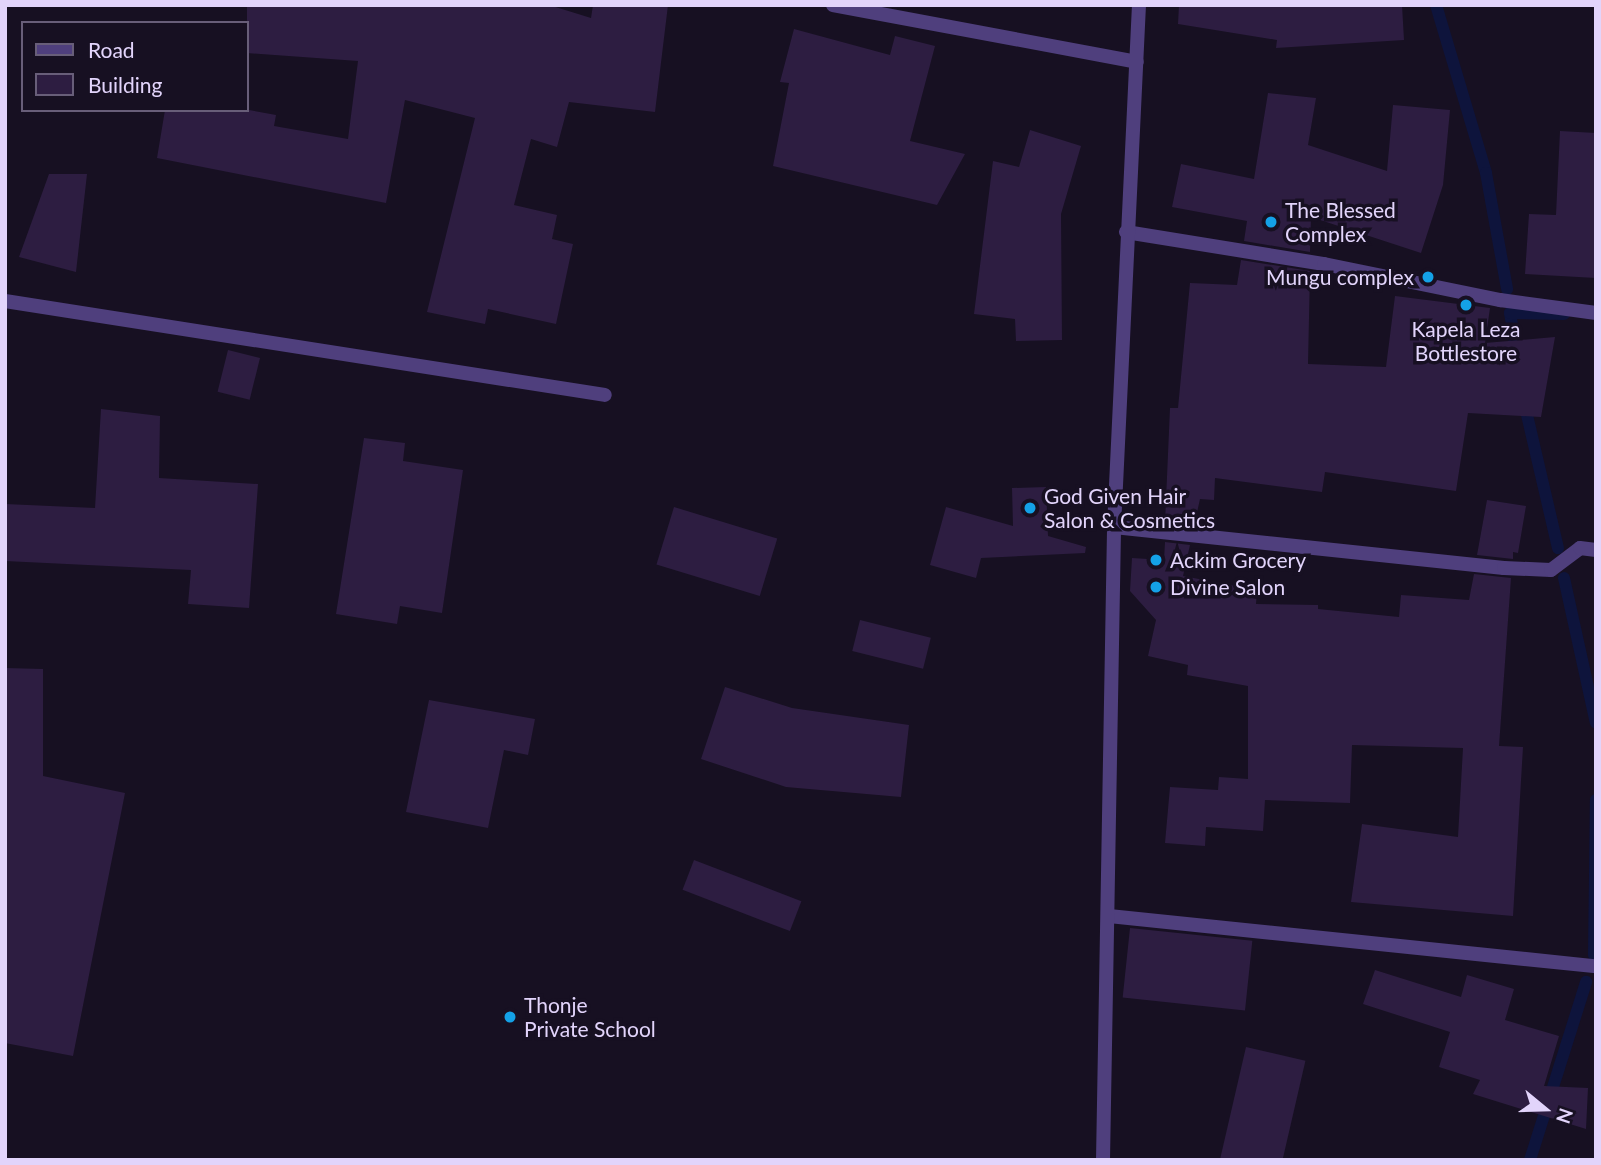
<!DOCTYPE html>
<html>
<head>
<meta charset="utf-8">
<style>
  body { margin:0 }
  #map { position:relative; width:1601px; height:1165px; overflow:hidden; background:#171022; font-family:Lato,sans-serif }
  div>[style] { position:absolute }
  .stream>* { height:12px; margin:-6px; padding:0 6px; transform-origin:6px; border-radius:6px; background:#0e143c }
  .building>* { inset:0; background:#2d1d41; transform-origin:0 0 }
  .minor>* { height:14px; margin:-7px; padding:0 7px; transform-origin:7px; border-radius:7px; background:#4f3f7d }
  .dots>* { width:19px; height:19px; translate:-50% -50%; box-sizing:border-box; border:4px solid #171022; border-radius:50% }
  span { translate:-50% -50%; white-space:nowrap; text-align:center; line-height:1.15; -webkit-text-stroke:7px #171022; paint-order:stroke }
  .poi-label { font-size:21px; color:#e2d4fb }
  .left { translate:0 -50%; text-align:left }
  .right { translate:-100% -50%; text-align:right }
  .frame { position:absolute; inset:0; border:7px solid #e2d4fb; pointer-events:none }
  .legend { position:absolute; left:21px; top:21px; width:228px; height:91px; box-sizing:border-box; background:#171022; border:2px solid #685e79; margin:0; padding:9px 12px; list-style:none; font-size:21px; color:#e2d4fb }
  .legend li { display:flex; align-items:center; gap:14px; height:35px }
  .legend b { width:35px; border:2px solid #685e79 }
  .north { position:absolute; left:1510px; top:1074px; width:70px; height:70px; -webkit-text-stroke:5px #171022; paint-order:stroke; rotate:109deg; font-size:19px; font-weight:700; line-height:28px; text-align:center; color:#e2d4fb }
  .north::after { content:''; display:block; margin:auto; width:24px; height:32px; background:#e2d4fb; clip-path:polygon(50% 0,100% 100%,50% 72%,0 100%) }
</style>
</head>
<body>
<div id="map">
  <div class="stream">
    <div style="left:1436px;top:5px;width:175px;rotate:73.4deg"></div>
    <div style="left:1486px;top:173px;width:118px;rotate:79.7deg"></div>
    <div style="left:1517px;top:356px;width:44px;rotate:-99.2deg"></div>
    <div style="left:1510px;top:313px;width:54px;rotate:1.1deg"></div>
    <div style="left:1524px;top:402px;width:150px;rotate:76.9deg"></div>
    <div style="left:1564px;top:578px;width:148px;rotate:77.6deg"></div>
    <div style="left:1594px;top:955px;width:155px;rotate:-89.3deg"></div>
    <div style="left:1530px;top:1160px;width:187px;rotate:-72.5deg"></div>
  </div>
  <div class="building">
    <div style="clip-path:polygon(247px 5px,549px 5px,591px 18px,593px 5px,668px 5px,655px 112px,569px 102px,557px 147px,531px 139px,514px 205px,557px 215px,552px 239px,573px 244px,556px 324px,488px 309px,485px 324px,427px 312px,475px 118px,405px 100px,386px 203px,157px 158px,165px 110px,249px 110px,276px 115px,274px 126px,348px 139px,358px 61px,247px 53px)"></div>
    <div style="clip-path:polygon(1179px 5px,1402px 5px,1404px 40px,1276px 48px,1277px 40px,1178px 24px)"></div>
    <div style="clip-path:polygon(794px 29px,890px 55px,895px 36px,935px 46px,910px 141px,965px 154px,937px 205px,773px 166px,789px 83px,780px 82px)"></div>
    <div style="clip-path:polygon(1268px 93px,1316px 98px,1308px 145px,1387px 171px,1393px 105px,1450px 110px,1443px 185px,1421px 253px,1311px 217px,1310px 252px,1244px 241px,1247px 221px,1172px 207px,1181px 164px,1254px 179px)"></div>
    <div style="clip-path:polygon(1030px 130px,1081px 146px,1061px 214px,1062px 340px,1016px 341px,1015px 319px,974px 314px,993px 161px,1019px 167px)"></div>
    <div style="clip-path:polygon(1560px 131px,1596px 133px,1596px 278px,1525px 274px,1529px 214px,1556px 215px)"></div>
    <div style="clip-path:polygon(49px 174px,87px 174px,76px 272px,19px 257px)"></div>
    <div style="clip-path:polygon(1241px 260px,1310px 271px,1308px 364px,1386px 367px,1395px 296px,1490px 308px,1485px 343px,1555px 337px,1541px 417px,1468px 413px,1456px 491px,1325px 472px,1322px 492px,1215px 478px,1214px 500px,1200px 499px,1194px 526px,1165px 523px,1170px 408px,1178px 408px,1190px 283px,1237px 285px)"></div>
    <div style="left:228px;top:350px;width:33px;height:43px;rotate:14deg"></div>
    <div style="clip-path:polygon(101px 409px,160px 416px,159px 478px,258px 484px,249px 608px,188px 604px,191px 570px,5px 561px,5px 504px,95px 508px)"></div>
    <div style="clip-path:polygon(364px 438px,405px 443px,403px 461px,463px 470px,442px 613px,400px 606px,397px 624px,336px 614px)"></div>
    <div style="clip-path:polygon(1046px 487px,1048px 536px,1086px 547px,1085px 553px,981px 558px,976px 578px,930px 565px,946px 507px,1013px 526px,1012px 488px)"></div>
    <div style="clip-path:polygon(1487px 500px,1526px 506px,1518px 553px,1513px 552px,1513px 559px,1477px 555px)"></div>
    <div style="left:674px;top:507px;width:108px;height:60px;rotate:17deg"></div>
    <div style="clip-path:polygon(1165px 542px,1190px 545px,1183px 576px,1257px 590px,1256px 604px,1318px 605px,1318px 609px,1399px 617px,1401px 595px,1469px 600px,1474px 574px,1511px 578px,1499px 746px,1523px 747px,1513px 916px,1351px 902px,1362px 824px,1458px 837px,1463px 748px,1352px 745px,1350px 803px,1265px 800px,1263px 831px,1206px 827px,1205px 846px,1165px 843px,1170px 787px,1218px 790px,1219px 777px,1248px 779px,1248px 686px,1187px 675px,1188px 665px,1148px 656px,1156px 620px,1130px 591px,1132px 558px,1164px 560px)"></div>
    <div style="left:860px;top:620px;width:73px;height:32px;rotate:14deg"></div>
    <div style="clip-path:polygon(5px 668px,43px 669px,43px 776px,125px 793px,73px 1056px,5px 1043px)"></div>
    <div style="clip-path:polygon(725px 687px,792px 708px,909px 725px,901px 797px,786px 787px,701px 759px)"></div>
    <div style="clip-path:polygon(429px 700px,535px 719px,528px 755px,504px 750px,488px 828px,406px 812px)"></div>
    <div style="left:694px;top:860px;width:115px;height:32px;rotate:21deg"></div>
    <div style="left:1130px;top:928px;width:123px;height:70px;rotate:6deg"></div>
    <div style="clip-path:polygon(1375px 970px,1461px 997px,1467px 975px,1514px 989px,1505px 1020px,1559px 1036px,1544px 1086px,1588px 1088px,1586px 1129px,1473px 1094px,1480px 1080px,1439px 1067px,1450px 1032px,1363px 1004px)"></div>
    <div style="left:1246px;top:1047px;width:61px;height:116px;rotate:13deg"></div>
  </div>
  <div class="minor">
    <div style="left:833px;top:5px;width:309px;rotate:10.6deg"></div>
    <div style="left:1126px;top:232px;width:201px;rotate:9.2deg"></div>
    <div style="left:1324px;top:264px;width:180px;rotate:11.6deg"></div>
    <div style="left:1500px;top:300px;width:97px;rotate:7.7deg"></div>
    <div style="left:5px;top:301px;width:607px;rotate:8.9deg"></div>
    <div style="left:1114px;top:527px;width:392px;rotate:6deg"></div>
    <div style="left:1504px;top:568px;width:47px;rotate:2.4deg"></div>
    <div style="left:1551px;top:570px;width:36px;rotate:-37deg"></div>
    <div style="left:1580px;top:548px;width:16px;rotate:7deg"></div>
    <div style="left:1109px;top:916px;width:490px;rotate:5.9deg"></div>
    <div style="left:1103px;top:1160px;width:633px;rotate:-89deg"></div>
    <div style="left:1114px;top:527px;width:523px;rotate:-87.26deg"></div>
  </div>
  <div class="dots">
    <div style="left:1271px;top:222px;background:#14a1e7"></div>
    <div style="left:1428px;top:277px;background:#14a1e7"></div>
    <div style="left:1466px;top:305px;background:#14a1e7"></div>
    <div style="left:1030px;top:508px;background:#14a1e7"></div>
    <div style="left:1156px;top:560px;background:#14a1e7"></div>
    <div style="left:1156px;top:587px;background:#14a1e7"></div>
    <div style="left:510px;top:1017px;background:#14a1e7"></div>
  </div>
  <div class="poi-label">
    <span class="left" style="left:1285px;top:222px">The Blessed<br>Complex</span>
    <span class="right" style="left:1414px;top:277px">Mungu complex</span>
    <span style="left:1466px;top:341px">Kapela Leza<br>Bottlestore</span>
    <span class="left" style="left:1044px;top:508px">God Given Hair<br>Salon &amp; Cosmetics</span>
    <span class="left" style="left:1170px;top:560px">Ackim Grocery</span>
    <span class="left" style="left:1170px;top:587px">Divine Salon</span>
    <span class="left" style="left:524px;top:1017px">Thonje<br>Private School</span>
  </div>
  <div class="frame"></div>
  <ul class="legend">
  <li><b style="height:9px;background:#4f3f7d"></b>Road</li>
  <li><b style="height:19px;background:#2d1d41"></b>Building</li>
  </ul>
  <div class="north">N</div>
</div>
</body>
</html>
